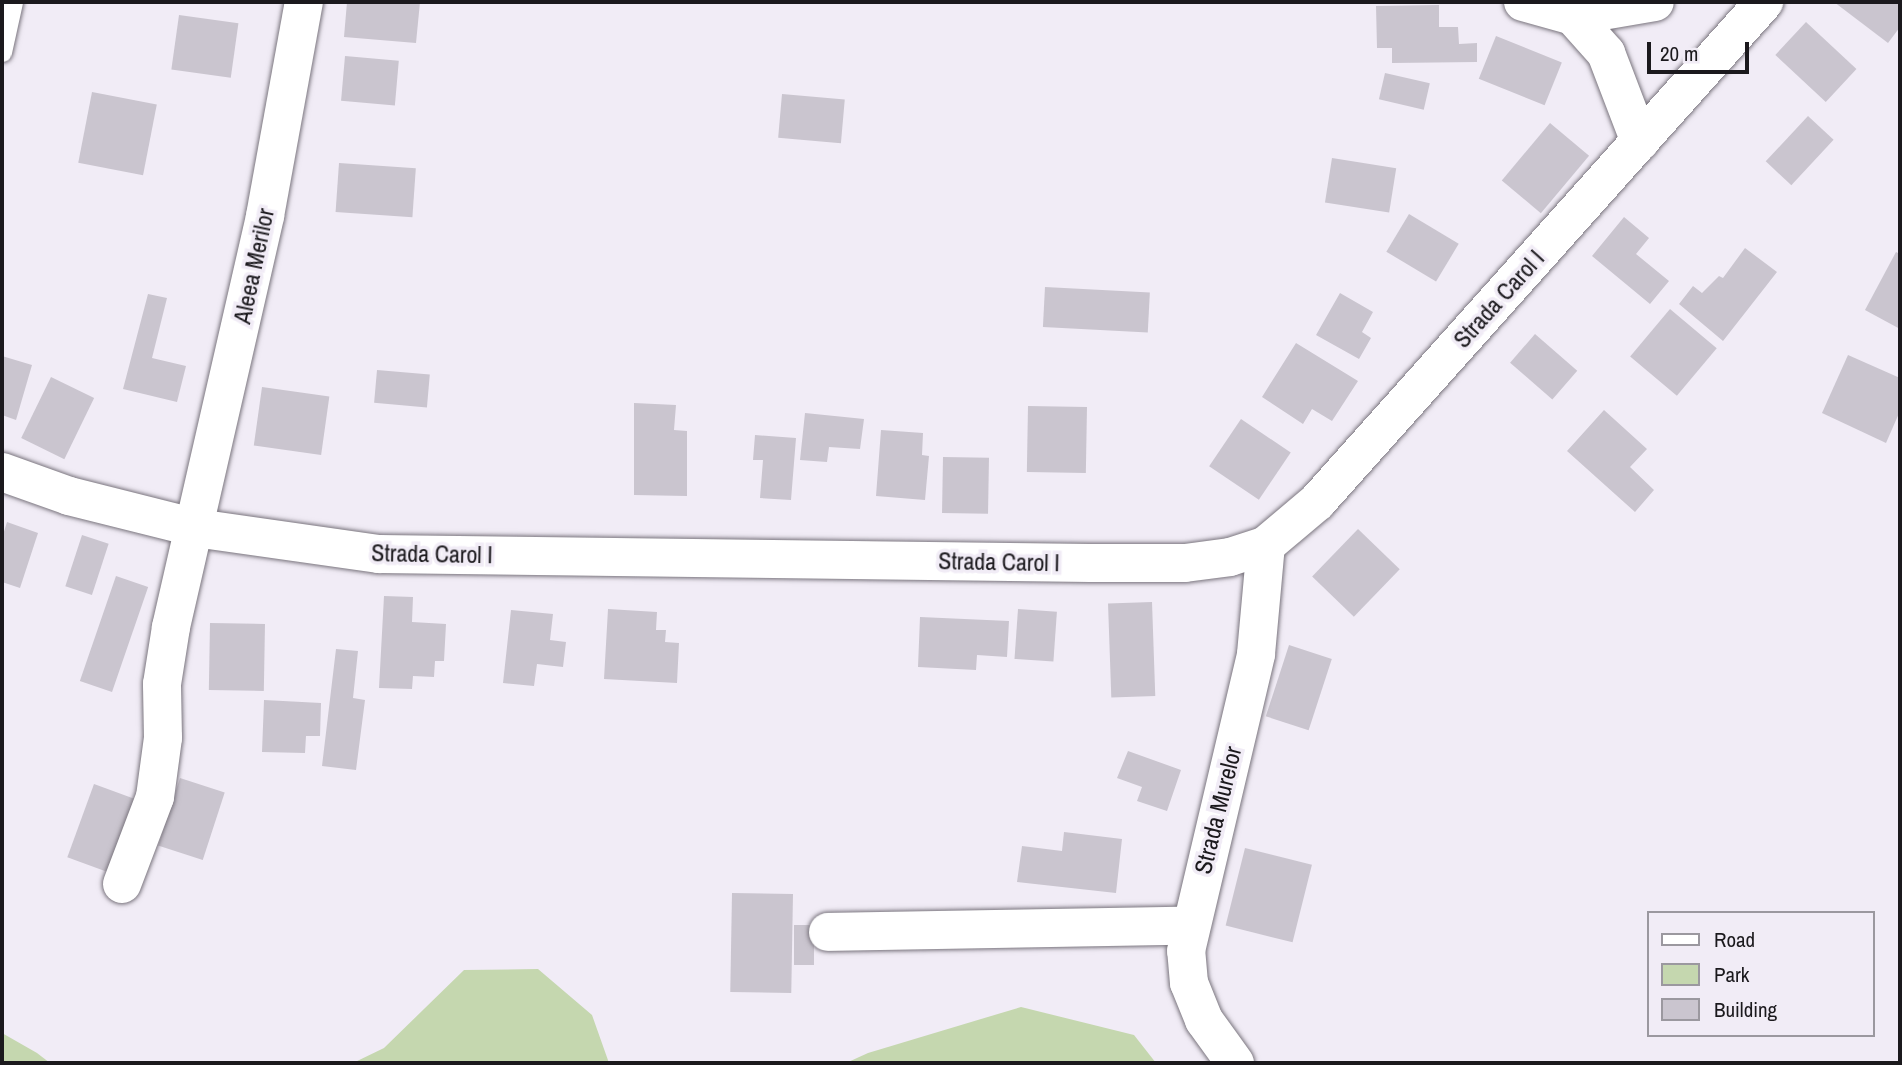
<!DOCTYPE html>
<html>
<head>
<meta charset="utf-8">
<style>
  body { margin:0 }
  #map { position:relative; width:1902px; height:1065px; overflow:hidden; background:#f1ecf6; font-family:"Archivo Narrow",sans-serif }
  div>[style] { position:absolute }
  .green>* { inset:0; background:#c5d7af }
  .building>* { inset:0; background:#cac5cf; transform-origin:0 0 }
  .roads { filter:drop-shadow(0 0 2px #7a757e) drop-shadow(0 0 2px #7a757e) }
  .lane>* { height:19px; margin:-9.5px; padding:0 9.5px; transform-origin:9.5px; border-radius:9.5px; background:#fff }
  .street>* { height:38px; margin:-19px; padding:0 19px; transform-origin:19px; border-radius:19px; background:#fff }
  .secondary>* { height:38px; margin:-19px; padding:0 19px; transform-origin:19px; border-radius:19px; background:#fff }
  span { translate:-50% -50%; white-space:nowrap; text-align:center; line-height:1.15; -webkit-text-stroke:7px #f1ecf6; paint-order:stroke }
  .street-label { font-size:24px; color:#1b191d }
  .frame { position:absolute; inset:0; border:4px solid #1b191d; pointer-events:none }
  .legend { position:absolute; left:1647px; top:911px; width:228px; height:126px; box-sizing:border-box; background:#f1ecf6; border:2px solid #9b989f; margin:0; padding:9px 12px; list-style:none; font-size:21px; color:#1b191d }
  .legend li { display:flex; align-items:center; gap:14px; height:35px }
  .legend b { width:35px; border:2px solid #9b989f }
  .scale { position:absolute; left:1647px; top:42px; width:102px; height:32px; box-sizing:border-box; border:4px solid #1b191d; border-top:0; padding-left:9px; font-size:21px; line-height:24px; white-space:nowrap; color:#1b191d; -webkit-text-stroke:5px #f1ecf6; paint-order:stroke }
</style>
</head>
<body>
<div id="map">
  <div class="green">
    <div style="clip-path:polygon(538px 969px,592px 1015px,609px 1063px,353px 1063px,384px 1048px,464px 970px)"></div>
    <div style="clip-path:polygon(1021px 1007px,1134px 1035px,1156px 1063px,846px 1063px,868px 1053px)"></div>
    <div style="clip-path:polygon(2px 1033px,37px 1053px,50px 1063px,2px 1063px)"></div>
  </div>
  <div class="building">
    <div style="clip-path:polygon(347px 2px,420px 2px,416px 43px,344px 37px)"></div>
    <div style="clip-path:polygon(1834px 2px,1900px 2px,1900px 27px,1888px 43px)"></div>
    <div style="clip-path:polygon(1439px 5px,1439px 27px,1458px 27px,1459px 44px,1477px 43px,1477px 62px,1392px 63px,1392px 48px,1377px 48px,1376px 6px)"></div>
    <div style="left:179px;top:15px;width:60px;height:55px;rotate:8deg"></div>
    <div style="left:1806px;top:22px;width:69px;height:45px;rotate:43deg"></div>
    <div style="left:1496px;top:36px;width:71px;height:46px;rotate:22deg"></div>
    <div style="left:345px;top:56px;width:54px;height:45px;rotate:5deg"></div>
    <div style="left:1385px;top:73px;width:46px;height:27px;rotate:13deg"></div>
    <div style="left:92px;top:92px;width:66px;height:72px;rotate:11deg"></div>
    <div style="left:782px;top:94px;width:63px;height:44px;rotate:5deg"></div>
    <div style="left:1808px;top:116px;width:35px;height:62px;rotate:43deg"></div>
    <div style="left:1550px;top:123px;width:51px;height:75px;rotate:40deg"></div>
    <div style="left:1332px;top:158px;width:65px;height:45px;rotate:9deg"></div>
    <div style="left:339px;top:163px;width:77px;height:49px;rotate:4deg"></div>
    <div style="left:1409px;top:214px;width:58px;height:44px;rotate:31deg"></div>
    <div style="clip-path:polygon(1624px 217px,1649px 238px,1636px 254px,1669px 281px,1650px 304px,1592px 256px)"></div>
    <div style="clip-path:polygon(1745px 248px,1777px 272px,1723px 341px,1679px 304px,1693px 286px,1702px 293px,1719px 276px,1723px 278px)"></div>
    <div style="clip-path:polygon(1896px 252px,1900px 254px,1900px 329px,1865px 310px)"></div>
    <div style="left:1045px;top:287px;width:105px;height:40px;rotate:3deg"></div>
    <div style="clip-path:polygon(1340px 293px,1373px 312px,1362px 332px,1371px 338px,1359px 359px,1316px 335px)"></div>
    <div style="clip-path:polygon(148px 294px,167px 298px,152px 358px,186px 366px,177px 402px,123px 389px)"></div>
    <div style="left:1670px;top:309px;width:61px;height:62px;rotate:40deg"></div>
    <div style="left:1535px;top:334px;width:56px;height:38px;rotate:41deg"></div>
    <div style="clip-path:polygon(1296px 343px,1358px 381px,1332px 421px,1312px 409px,1303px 424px,1262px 397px)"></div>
    <div style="clip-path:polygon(1848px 355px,1900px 378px,1900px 411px,1886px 443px,1822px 413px)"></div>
    <div style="clip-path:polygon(2px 356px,32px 365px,16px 420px,2px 415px)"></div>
    <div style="left:377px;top:370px;width:53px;height:33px;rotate:5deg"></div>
    <div style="left:51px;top:377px;width:48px;height:68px;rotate:26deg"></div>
    <div style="left:262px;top:387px;width:68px;height:59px;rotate:8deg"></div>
    <div style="clip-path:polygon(634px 403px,676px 405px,674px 430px,687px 431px,687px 496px,634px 495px)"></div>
    <div style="left:1028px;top:406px;width:59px;height:66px;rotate:1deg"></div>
    <div style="clip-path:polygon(1604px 410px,1647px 449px,1630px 467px,1654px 490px,1635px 512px,1567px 451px)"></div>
    <div style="clip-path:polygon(805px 413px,864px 419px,860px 449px,829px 447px,827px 462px,800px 460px)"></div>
    <div style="left:1241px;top:419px;width:60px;height:57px;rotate:34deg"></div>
    <div style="clip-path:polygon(881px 430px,923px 433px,922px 455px,929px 456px,925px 500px,876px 496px)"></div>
    <div style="clip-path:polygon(755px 435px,796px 438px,791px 500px,760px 498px,763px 460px,753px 460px)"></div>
    <div style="left:943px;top:457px;width:46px;height:56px;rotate:1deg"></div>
    <div style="clip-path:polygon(7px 522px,38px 533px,20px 588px,2px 582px,2px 538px)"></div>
    <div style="left:1358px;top:529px;width:58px;height:66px;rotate:44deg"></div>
    <div style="left:82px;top:535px;width:28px;height:54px;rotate:18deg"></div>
    <div style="left:116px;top:576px;width:34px;height:111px;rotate:19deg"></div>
    <div style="clip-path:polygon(384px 596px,413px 597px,412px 622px,446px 624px,444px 661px,435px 661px,434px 677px,413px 676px,412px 689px,379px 688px)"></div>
    <div style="left:1152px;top:602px;width:94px;height:44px;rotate:88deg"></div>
    <div style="clip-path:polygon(608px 609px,657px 612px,656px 630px,666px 630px,665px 642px,679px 643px,677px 683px,604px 679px)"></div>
    <div style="left:1018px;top:609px;width:39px;height:50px;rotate:4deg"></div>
    <div style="clip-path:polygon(511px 610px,553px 614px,550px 640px,566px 642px,563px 667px,537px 664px,534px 686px,503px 683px)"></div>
    <div style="clip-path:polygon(920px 617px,1009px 621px,1007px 657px,977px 655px,976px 670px,918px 667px)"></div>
    <div style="left:210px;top:623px;width:55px;height:67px;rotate:1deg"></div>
    <div style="left:1289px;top:645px;width:45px;height:75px;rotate:18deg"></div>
    <div style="clip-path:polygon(336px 649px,358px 651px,353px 698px,365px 700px,356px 770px,322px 766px)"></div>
    <div style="clip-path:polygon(264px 700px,321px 703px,320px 736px,306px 736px,305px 753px,262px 752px)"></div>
    <div style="clip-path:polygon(1128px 751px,1181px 770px,1167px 811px,1137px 801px,1142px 787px,1117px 778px)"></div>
    <div style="left:180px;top:778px;width:47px;height:71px;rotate:18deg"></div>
    <div style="left:94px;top:784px;width:45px;height:78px;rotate:20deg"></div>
    <div style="clip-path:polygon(1064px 832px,1122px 839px,1116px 893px,1017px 882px,1022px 846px,1062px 851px)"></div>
    <div style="left:1245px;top:848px;width:69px;height:80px;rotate:14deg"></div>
    <div style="left:732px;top:893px;width:61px;height:99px;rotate:1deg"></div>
    <div style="left:794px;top:925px;width:20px;height:40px"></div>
  </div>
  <div class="roads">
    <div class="lane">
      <div style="left:2px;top:52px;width:51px;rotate:-77.6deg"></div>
    </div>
    <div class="street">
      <div style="left:122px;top:884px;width:93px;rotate:-69.2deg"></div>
      <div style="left:155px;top:797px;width:60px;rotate:-82.3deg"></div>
      <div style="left:163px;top:738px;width:54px;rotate:-91.1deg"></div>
      <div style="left:162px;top:684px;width:58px;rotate:-81deg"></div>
      <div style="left:171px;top:627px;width:422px;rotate:-77.1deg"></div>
      <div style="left:265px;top:216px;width:218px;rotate:-79.7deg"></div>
      <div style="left:828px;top:932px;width:361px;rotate:-1deg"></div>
      <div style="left:1235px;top:1063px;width:53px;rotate:-125.8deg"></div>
      <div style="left:1204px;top:1020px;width:40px;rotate:-112deg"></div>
      <div style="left:1189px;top:983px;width:32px;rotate:-95deg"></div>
      <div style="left:1186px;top:951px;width:305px;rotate:-76.7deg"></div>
      <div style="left:1256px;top:654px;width:109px;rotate:-84.8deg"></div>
    </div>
    <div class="secondary">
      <div style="left:1523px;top:2px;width:52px;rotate:15.6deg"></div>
      <div style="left:1573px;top:16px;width:83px;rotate:-9.7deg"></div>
      <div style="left:1573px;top:16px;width:50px;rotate:48.3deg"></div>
      <div style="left:1606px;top:53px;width:95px;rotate:69.1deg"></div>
      <div style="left:2px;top:472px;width:71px;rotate:19.7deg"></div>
      <div style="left:69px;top:496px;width:131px;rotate:14.1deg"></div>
      <div style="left:196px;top:528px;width:185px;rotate:8.1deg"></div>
      <div style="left:379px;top:554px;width:712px;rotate:0.72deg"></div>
      <div style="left:1091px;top:563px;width:94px"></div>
      <div style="left:1185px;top:563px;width:45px;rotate:-7.6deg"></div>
      <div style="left:1230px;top:557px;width:38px;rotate:-18deg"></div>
      <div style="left:1266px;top:545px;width:67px;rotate:-40.1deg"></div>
      <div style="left:1317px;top:502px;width:671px;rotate:-48.2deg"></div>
    </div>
  </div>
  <div class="street-label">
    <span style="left:254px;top:266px;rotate:-78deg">Aleea Merilor</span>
    <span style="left:1499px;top:299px;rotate:-48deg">Strada Carol I</span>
    <span style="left:432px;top:554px;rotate:1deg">Strada Carol I</span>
    <span style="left:999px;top:562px;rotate:1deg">Strada Carol I</span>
    <span style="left:1218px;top:810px;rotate:-76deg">Strada Murelor</span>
  </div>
  <div class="frame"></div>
  <ul class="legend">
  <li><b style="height:9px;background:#fff"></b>Road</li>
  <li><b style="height:19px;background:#c5d7af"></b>Park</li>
  <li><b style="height:19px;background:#cac5cf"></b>Building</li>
  </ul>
  <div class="scale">20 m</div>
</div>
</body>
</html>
